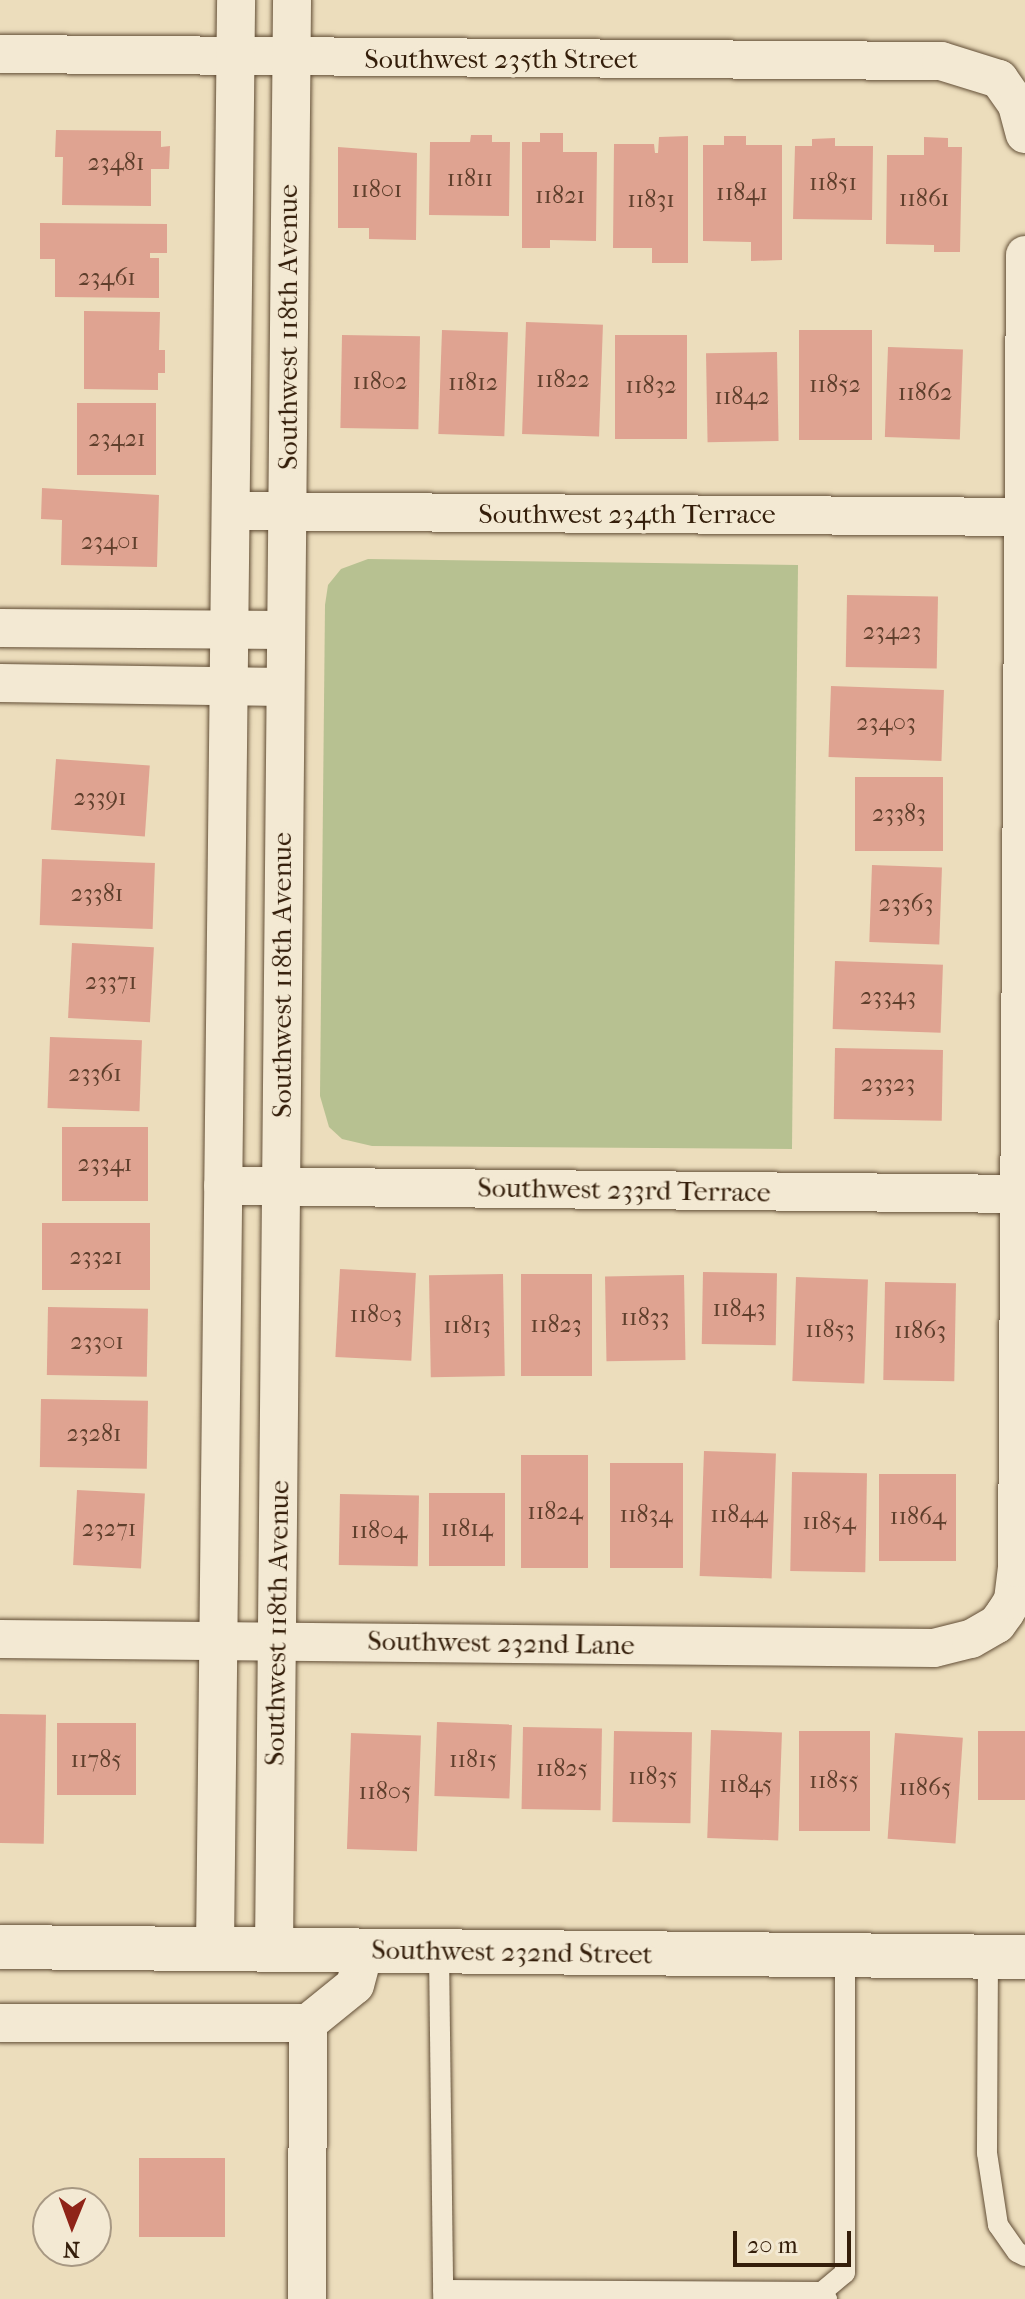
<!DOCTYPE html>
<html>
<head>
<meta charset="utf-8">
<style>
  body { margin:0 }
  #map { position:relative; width:1025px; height:2299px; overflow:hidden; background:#ecddbc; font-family:"IM FELL French Canon",serif }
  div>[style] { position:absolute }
  .green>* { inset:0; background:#b7c191 }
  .building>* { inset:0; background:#dfa391; transform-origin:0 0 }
  .roads { filter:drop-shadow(0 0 2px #624e36) drop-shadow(0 0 2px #624e36) }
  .lane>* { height:20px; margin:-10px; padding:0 10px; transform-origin:10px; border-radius:10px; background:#f3e9d3 }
  .street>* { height:38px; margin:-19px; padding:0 19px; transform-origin:19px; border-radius:19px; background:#f3e9d3 }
  .secondary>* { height:44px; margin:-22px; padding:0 22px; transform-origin:22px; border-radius:22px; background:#f3e9d3 }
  span { translate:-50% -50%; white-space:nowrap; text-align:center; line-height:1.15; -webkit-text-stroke:7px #f3e9d3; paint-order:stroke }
  .number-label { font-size:24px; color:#5f3f2c }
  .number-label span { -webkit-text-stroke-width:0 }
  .street-label { font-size:28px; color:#341e0a }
  .north { position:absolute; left:32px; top:2187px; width:80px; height:80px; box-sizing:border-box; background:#f3e9d3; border:2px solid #a79883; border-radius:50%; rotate:181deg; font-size:22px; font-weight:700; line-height:32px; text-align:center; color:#341e0a }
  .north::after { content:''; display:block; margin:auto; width:28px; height:36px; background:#8f2418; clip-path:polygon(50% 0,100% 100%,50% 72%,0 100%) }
  .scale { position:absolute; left:733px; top:2231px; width:118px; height:36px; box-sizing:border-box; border:4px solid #341e0a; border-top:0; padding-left:10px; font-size:24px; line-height:28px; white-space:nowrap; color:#341e0a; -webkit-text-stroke:6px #f3e9d3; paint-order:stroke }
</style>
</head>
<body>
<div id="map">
  <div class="green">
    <div style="clip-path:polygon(368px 559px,798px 565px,792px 1149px,372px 1146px,342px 1139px,329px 1127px,320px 1096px,325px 605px,328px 585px,341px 569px)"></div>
  </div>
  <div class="building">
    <div style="clip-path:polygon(56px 130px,161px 131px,161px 147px,170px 146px,169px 169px,151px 169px,151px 206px,62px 205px,63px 157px,55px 157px)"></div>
    <div style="clip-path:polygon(540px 133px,563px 133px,563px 152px,597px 152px,596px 241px,550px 240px,550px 248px,522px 248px,522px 142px,540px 142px)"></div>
    <div style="clip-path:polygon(471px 135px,492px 135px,492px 142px,510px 142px,509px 216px,429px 215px,430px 142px,470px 142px)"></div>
    <div style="clip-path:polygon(688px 136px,688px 263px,652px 263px,652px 248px,613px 248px,614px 144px,654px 144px,655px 153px,658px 153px,659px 137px)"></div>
    <div style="clip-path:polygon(724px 136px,746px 136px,746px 145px,782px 145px,782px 260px,751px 261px,751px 242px,703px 241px,703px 145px,724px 145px)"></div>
    <div style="clip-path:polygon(924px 137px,948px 138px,948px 147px,962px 147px,960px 252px,934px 252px,934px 245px,886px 244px,887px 155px,924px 155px)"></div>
    <div style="clip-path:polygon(835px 138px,835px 146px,873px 146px,872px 220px,793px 219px,795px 146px,812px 146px,812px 139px)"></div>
    <div style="clip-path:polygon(338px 147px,417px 153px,416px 240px,369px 239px,369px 228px,338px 228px)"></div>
    <div style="clip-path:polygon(40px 223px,167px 224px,167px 253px,150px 253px,150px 258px,159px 258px,159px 298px,55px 297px,55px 259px,40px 259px)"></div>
    <div style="clip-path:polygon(84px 311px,160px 312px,159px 350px,165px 350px,165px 373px,158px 373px,158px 390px,84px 389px)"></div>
    <div style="left:526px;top:322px;width:77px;height:112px;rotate:2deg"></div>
    <div style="left:442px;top:330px;width:66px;height:104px;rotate:2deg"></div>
    <div style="left:799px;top:330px;width:73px;height:110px"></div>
    <div style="left:342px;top:335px;width:78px;height:93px;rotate:1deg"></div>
    <div style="left:615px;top:335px;width:72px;height:104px"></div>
    <div style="left:888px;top:347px;width:75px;height:90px;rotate:2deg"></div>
    <div style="left:777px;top:352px;width:89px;height:71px;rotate:89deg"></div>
    <div style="left:77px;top:403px;width:79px;height:72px"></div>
    <div style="clip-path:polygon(42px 488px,159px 495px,157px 567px,61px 565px,62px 520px,41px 519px)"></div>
    <div style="left:847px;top:595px;width:91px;height:72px;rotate:1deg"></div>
    <div style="left:831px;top:686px;width:113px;height:71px;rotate:2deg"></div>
    <div style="left:56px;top:759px;width:94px;height:71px;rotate:4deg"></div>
    <div style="left:855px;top:777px;width:88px;height:74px"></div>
    <div style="left:42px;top:859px;width:113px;height:66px;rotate:2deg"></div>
    <div style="left:872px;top:865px;width:70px;height:77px;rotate:2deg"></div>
    <div style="left:72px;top:943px;width:82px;height:75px;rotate:3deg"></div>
    <div style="left:835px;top:961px;width:108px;height:68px;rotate:2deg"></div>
    <div style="left:50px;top:1037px;width:92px;height:71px;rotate:2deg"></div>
    <div style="left:835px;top:1048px;width:108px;height:71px;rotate:1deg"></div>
    <div style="left:148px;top:1127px;width:74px;height:86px;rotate:90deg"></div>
    <div style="left:42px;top:1223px;width:108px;height:67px"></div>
    <div style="left:340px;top:1269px;width:76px;height:88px;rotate:3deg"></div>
    <div style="left:703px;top:1272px;width:74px;height:72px;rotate:1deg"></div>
    <div style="left:503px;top:1274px;width:102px;height:74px;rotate:89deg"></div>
    <div style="left:521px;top:1274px;width:71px;height:102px"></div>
    <div style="left:684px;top:1275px;width:85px;height:79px;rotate:89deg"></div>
    <div style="left:796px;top:1277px;width:72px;height:104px;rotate:2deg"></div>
    <div style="left:885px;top:1282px;width:71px;height:98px;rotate:1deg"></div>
    <div style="left:48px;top:1307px;width:100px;height:68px;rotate:1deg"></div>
    <div style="left:41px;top:1399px;width:107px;height:68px;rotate:1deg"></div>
    <div style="left:704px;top:1451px;width:72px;height:125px;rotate:2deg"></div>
    <div style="left:521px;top:1455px;width:67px;height:113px"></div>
    <div style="left:610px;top:1463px;width:73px;height:105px"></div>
    <div style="left:792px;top:1472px;width:75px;height:99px;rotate:1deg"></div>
    <div style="left:879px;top:1474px;width:77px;height:87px"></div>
    <div style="left:77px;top:1490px;width:68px;height:75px;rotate:3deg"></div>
    <div style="left:429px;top:1493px;width:76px;height:73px"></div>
    <div style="left:340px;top:1494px;width:79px;height:71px;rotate:1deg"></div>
    <div style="left:0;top:1714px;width:46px;height:129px;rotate:1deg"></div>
    <div style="left:437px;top:1722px;width:75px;height:74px;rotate:2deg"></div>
    <div style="left:136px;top:1723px;width:72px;height:79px;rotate:90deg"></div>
    <div style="left:523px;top:1727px;width:79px;height:82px;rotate:1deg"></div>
    <div style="left:711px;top:1730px;width:71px;height:108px;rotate:2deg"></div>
    <div style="left:614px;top:1731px;width:78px;height:91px;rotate:1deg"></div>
    <div style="left:799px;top:1731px;width:71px;height:100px"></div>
    <div style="left:978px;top:1731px;width:47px;height:69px"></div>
    <div style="left:351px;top:1733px;width:70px;height:116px;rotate:2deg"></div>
    <div style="left:895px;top:1733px;width:68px;height:106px;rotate:4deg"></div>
    <div style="left:139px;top:2158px;width:86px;height:79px"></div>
  </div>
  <div class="roads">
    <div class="lane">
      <div style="left:439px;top:1952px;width:347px;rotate:89.3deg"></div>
      <div style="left:988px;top:1956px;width:197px;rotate:90.3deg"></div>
      <div style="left:987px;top:2153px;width:73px;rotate:81.3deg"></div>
      <div style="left:998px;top:2225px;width:33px;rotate:55deg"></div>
      <div style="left:1017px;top:2252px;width:9px;rotate:27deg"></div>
      <div style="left:443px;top:2290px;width:379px;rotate:0.3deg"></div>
      <div style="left:827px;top:2299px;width:9px;rotate:-126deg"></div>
      <div style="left:822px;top:2292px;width:30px;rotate:-40deg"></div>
      <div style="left:845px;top:2273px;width:318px;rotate:-90deg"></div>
    </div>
    <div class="street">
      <div style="left:0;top:54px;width:941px;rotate:0.43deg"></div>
      <div style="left:941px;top:61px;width:61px;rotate:17.2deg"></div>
      <div style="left:999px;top:79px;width:32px;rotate:55deg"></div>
      <div style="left:1017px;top:105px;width:30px;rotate:75deg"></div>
      <div style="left:231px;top:511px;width:793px;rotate:0.43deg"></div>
      <div style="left:0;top:628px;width:285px;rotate:0.4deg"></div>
      <div style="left:0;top:683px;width:284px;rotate:0.8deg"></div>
      <div style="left:223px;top:1186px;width:802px;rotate:0.57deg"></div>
      <div style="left:0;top:1639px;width:934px;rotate:0.55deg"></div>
      <div style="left:934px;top:1648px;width:38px;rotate:-14deg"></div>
      <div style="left:971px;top:1639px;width:30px;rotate:-30deg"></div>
      <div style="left:997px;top:1624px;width:14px;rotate:-54deg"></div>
      <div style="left:1005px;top:1613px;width:15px;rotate:-58deg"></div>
      <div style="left:1013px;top:1600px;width:32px;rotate:-83deg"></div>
      <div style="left:1017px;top:1568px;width:1313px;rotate:-89.65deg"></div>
      <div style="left:215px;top:1949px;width:1949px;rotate:-89.38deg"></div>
      <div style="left:274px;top:1950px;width:1950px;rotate:-89.47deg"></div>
      <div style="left:0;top:2023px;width:308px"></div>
      <div style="left:307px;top:2299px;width:276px;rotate:-89.8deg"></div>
      <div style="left:308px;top:2023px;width:60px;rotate:-39deg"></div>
      <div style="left:355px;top:1985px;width:35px;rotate:-75deg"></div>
    </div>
    <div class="secondary">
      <div style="left:0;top:1947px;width:1025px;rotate:0.56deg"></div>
    </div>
  </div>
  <div class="number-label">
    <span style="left:116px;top:163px">23481</span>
    <span style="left:470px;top:179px">11811</span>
    <span style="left:833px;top:183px">11851</span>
    <span style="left:377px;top:190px">11801</span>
    <span style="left:742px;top:193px">11841</span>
    <span style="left:560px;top:196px">11821</span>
    <span style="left:924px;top:199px">11861</span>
    <span style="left:651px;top:200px">11831</span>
    <span style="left:107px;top:278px">23461</span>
    <span style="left:563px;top:380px">11822</span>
    <span style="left:380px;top:382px">11802</span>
    <span style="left:473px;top:383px">11812</span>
    <span style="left:835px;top:385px">11852</span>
    <span style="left:651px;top:386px">11832</span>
    <span style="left:925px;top:393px">11862</span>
    <span style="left:742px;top:397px">11842</span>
    <span style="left:117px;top:439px">23421</span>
    <span style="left:110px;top:542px">23401</span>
    <span style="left:892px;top:632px">23423</span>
    <span style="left:886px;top:723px">23403</span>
    <span style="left:100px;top:798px">23391</span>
    <span style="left:899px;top:814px">23383</span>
    <span style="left:97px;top:894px">23381</span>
    <span style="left:906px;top:904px">23363</span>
    <span style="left:111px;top:982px">23371</span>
    <span style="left:888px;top:997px">23343</span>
    <span style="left:95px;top:1074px">23361</span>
    <span style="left:888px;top:1084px">23323</span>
    <span style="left:105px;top:1164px">23341</span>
    <span style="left:96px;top:1257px">23321</span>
    <span style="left:739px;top:1309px">11843</span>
    <span style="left:376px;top:1315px">11803</span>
    <span style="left:645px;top:1318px">11833</span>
    <span style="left:556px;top:1325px">11823</span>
    <span style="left:467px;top:1326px">11813</span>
    <span style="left:830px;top:1330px">11853</span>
    <span style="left:920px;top:1331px">11863</span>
    <span style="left:97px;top:1342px">23301</span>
    <span style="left:94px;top:1434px">23281</span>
    <span style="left:555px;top:1512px">11824</span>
    <span style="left:646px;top:1515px">11834</span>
    <span style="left:739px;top:1515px">11844</span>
    <span style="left:918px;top:1517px">11864</span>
    <span style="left:829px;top:1522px">11854</span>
    <span style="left:109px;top:1529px">23271</span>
    <span style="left:467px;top:1529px">11814</span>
    <span style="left:379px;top:1531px">11804</span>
    <span style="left:96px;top:1760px">11785</span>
    <span style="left:473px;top:1760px">11815</span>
    <span style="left:562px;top:1769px">11825</span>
    <span style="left:653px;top:1777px">11835</span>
    <span style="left:834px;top:1781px">11855</span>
    <span style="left:746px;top:1785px">11845</span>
    <span style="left:925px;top:1788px">11865</span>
    <span style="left:385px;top:1792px">11805</span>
  </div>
  <div class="street-label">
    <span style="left:501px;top:59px">Southwest 235th Street</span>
    <span style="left:288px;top:327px;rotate:-90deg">Southwest 118th Avenue</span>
    <span style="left:627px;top:514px">Southwest 234th Terrace</span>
    <span style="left:282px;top:975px;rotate:-90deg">Southwest 118th Avenue</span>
    <span style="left:624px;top:1190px;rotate:1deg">Southwest 233rd Terrace</span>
    <span style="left:277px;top:1623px;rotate:-89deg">Southwest 118th Avenue</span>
    <span style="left:501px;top:1643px;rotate:1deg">Southwest 232nd Lane</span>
    <span style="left:512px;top:1952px;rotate:1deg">Southwest 232nd Street</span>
  </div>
  <div class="north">N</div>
  <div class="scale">20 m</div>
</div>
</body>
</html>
